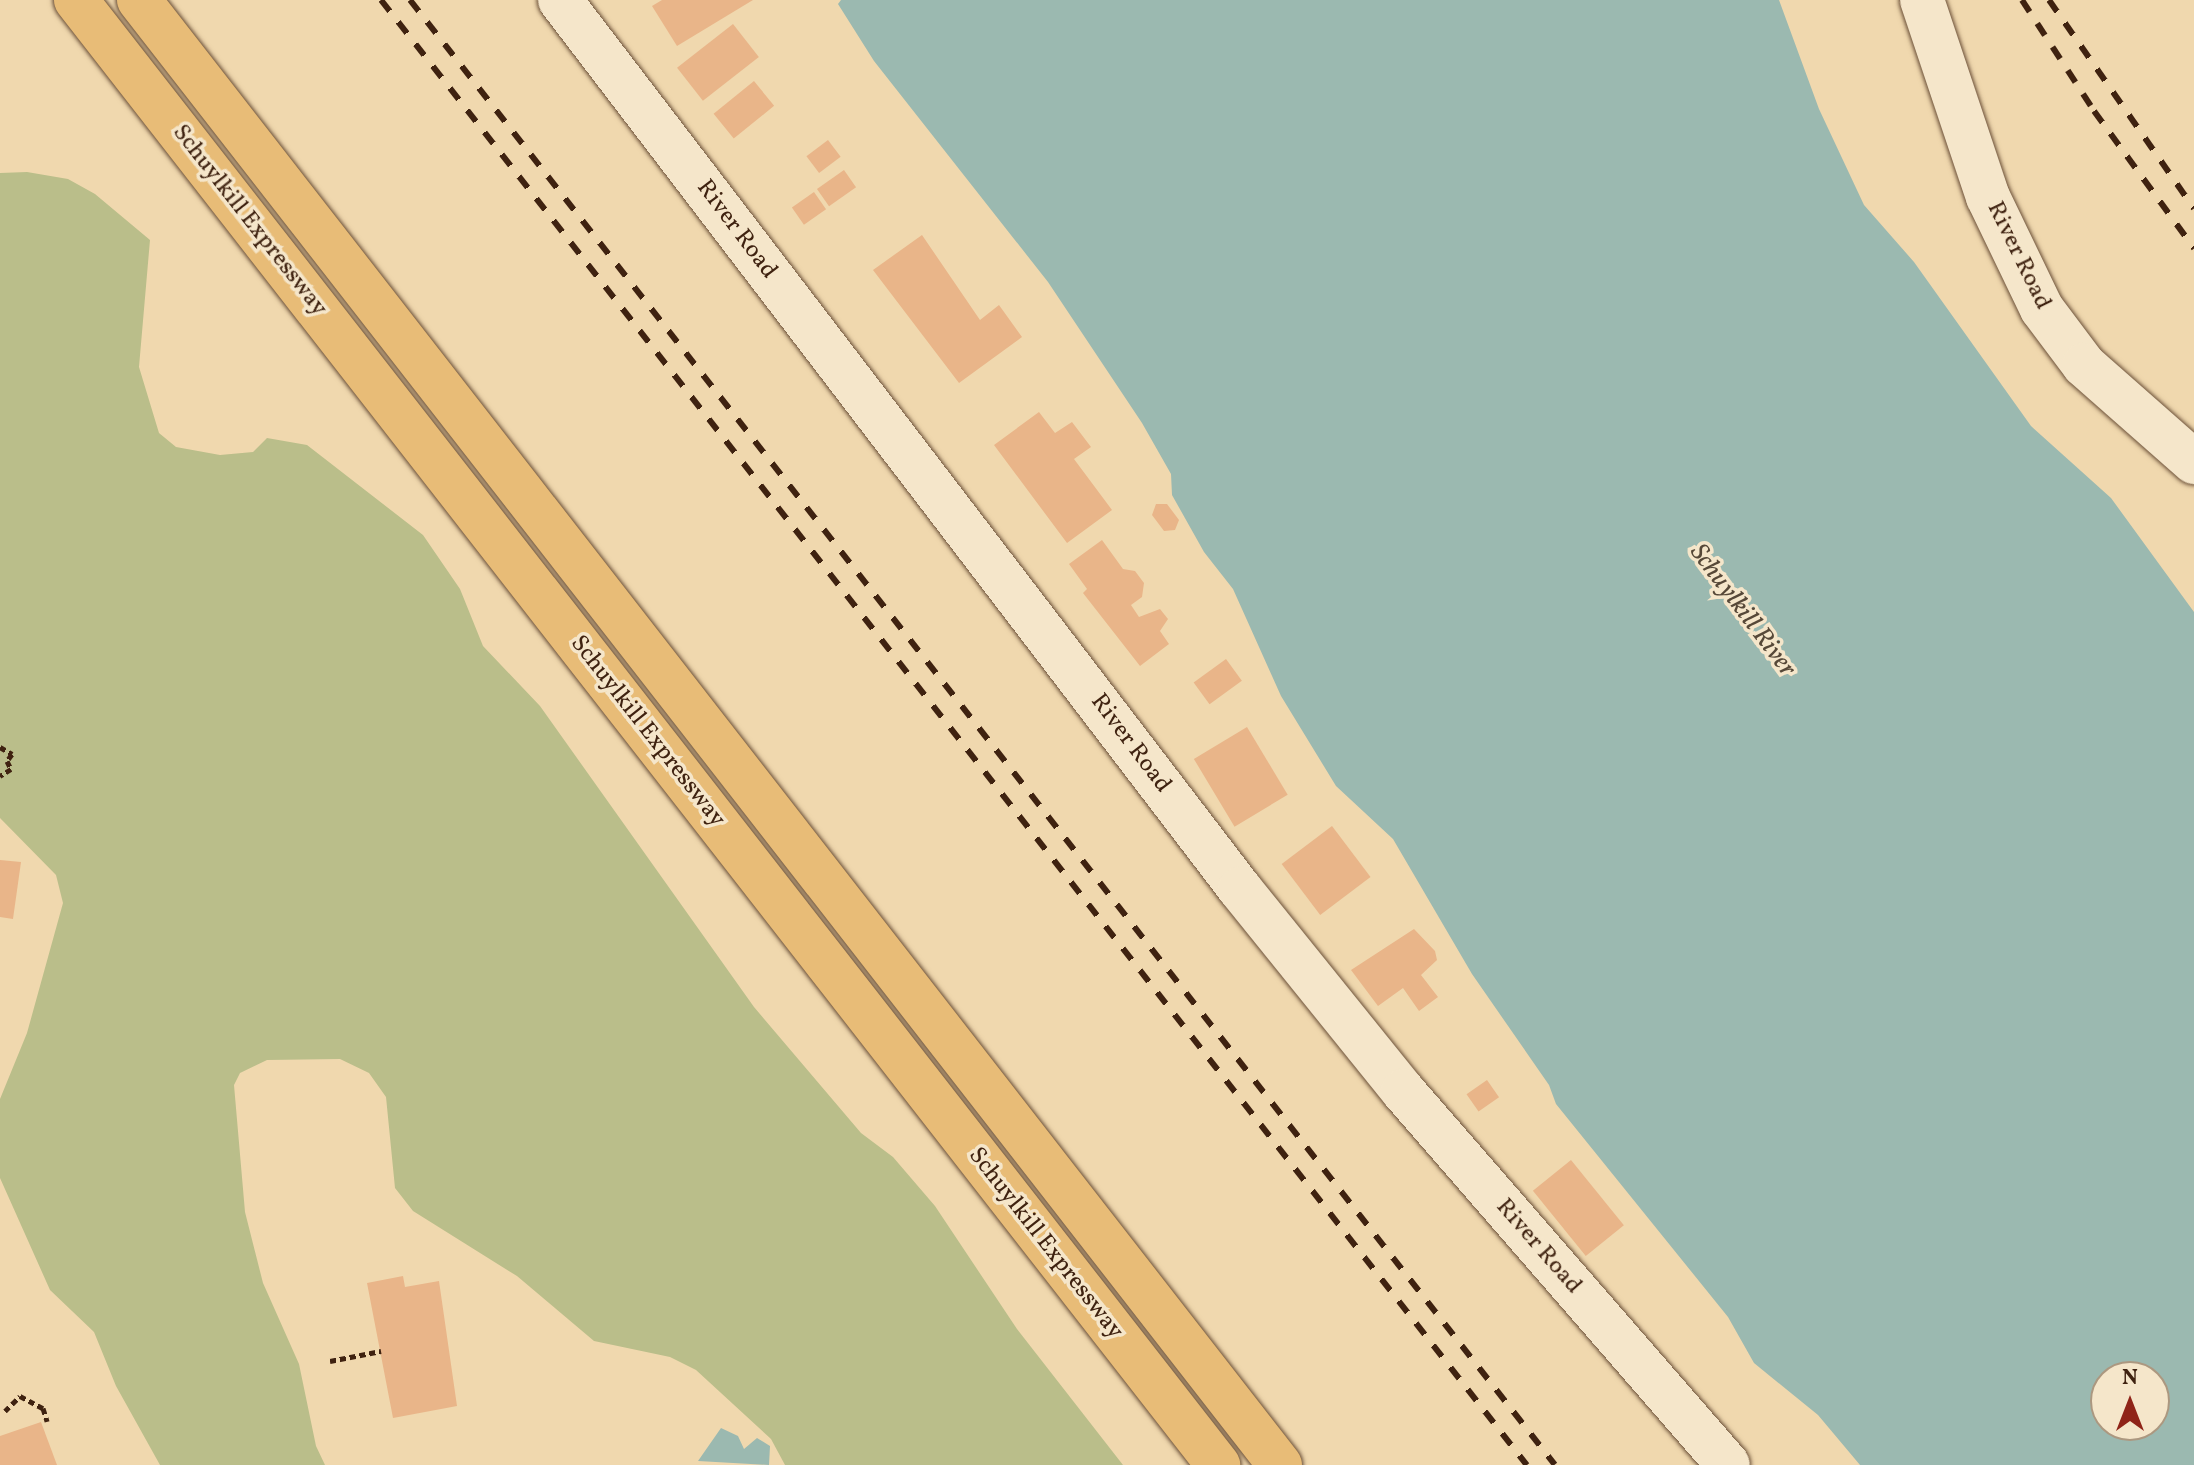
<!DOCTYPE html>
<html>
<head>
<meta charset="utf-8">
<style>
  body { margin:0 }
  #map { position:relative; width:2194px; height:1465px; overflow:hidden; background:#f0d8ae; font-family:Vollkorn,serif }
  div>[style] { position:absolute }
  .green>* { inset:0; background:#babe8a }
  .water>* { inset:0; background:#9bb9b0 }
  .building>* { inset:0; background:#e9b589; transform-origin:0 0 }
  .path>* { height:5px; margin-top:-2.5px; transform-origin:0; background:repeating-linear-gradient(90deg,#3f2210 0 6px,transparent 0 10px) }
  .roads { filter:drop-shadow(0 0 2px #6b5038) drop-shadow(0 0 2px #6b5038) }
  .street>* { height:44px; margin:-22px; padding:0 22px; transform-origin:22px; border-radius:22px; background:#f5e6ca }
  .secondary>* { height:44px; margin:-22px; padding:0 22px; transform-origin:22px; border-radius:22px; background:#f5e6ca }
  .highway>* { height:44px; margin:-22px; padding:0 22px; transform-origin:22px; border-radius:22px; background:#e8bc77 }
  .rail>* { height:6px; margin-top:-3px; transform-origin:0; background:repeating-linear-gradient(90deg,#3f2210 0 14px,transparent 0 28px) }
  span { translate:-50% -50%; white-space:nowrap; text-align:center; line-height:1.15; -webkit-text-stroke:7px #f5e6ca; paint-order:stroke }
  .street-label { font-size:24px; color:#3f2210 }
  .water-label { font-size:26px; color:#564838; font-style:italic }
  .north { position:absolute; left:2090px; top:1361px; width:80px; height:80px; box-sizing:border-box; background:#f5e6ca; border:2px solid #ac9880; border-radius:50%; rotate:0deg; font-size:22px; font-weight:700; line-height:32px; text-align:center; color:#3f2210 }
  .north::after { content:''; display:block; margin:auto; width:28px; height:36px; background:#8f2418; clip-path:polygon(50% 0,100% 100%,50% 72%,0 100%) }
</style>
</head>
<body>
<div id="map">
  <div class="green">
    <div style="clip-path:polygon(27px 172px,68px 179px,95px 194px,150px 240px,139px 367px,159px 433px,176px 447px,220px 455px,253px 452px,267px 438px,307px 445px,423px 535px,460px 589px,483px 646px,540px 706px,754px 1007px,861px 1133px,893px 1157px,935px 1206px,1017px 1329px,1123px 1465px,785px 1465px,771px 1439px,696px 1370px,670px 1357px,594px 1341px,517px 1276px,413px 1211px,395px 1188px,386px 1097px,369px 1073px,340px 1059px,267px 1060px,240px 1073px,234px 1085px,245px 1212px,263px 1283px,299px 1364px,316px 1446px,325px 1465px,160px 1465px,116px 1386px,94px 1332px,50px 1290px,0 1178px,0 1099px,27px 1033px,63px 903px,56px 875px,0 818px,0 173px)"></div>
  </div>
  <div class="water">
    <div style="clip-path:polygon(evenodd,841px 0,1779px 0,1819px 109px,1864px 205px,1914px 262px,2031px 426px,2111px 498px,2194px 612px,2194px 1465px,1860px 1465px,1818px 1415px,1754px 1363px,1728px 1317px,1556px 1104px,1549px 1085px,1472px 974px,1393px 839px,1336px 786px,1281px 696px,1233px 589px,1204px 552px,1172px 495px,1171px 474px,1142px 423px,1048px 282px,874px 61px,838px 4px,841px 0,2154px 1377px,2154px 1425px,2106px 1425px,2106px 1377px,2154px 1377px)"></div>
    <div style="clip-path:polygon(721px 1428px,738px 1436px,744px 1449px,757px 1438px,770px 1446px,769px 1465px,698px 1461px)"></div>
  </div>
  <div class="building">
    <div style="clip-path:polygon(662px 0,753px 0,677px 46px,652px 6px)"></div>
    <div style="left:733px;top:24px;width:42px;height:71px;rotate:52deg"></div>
    <div style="left:754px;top:81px;width:32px;height:52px;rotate:51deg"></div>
    <div style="left:828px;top:140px;width:21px;height:27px;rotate:53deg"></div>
    <div style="left:844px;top:170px;width:21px;height:33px;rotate:55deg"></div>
    <div style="left:814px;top:192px;width:21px;height:27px;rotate:55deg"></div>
    <div style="clip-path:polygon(922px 235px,980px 320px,999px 305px,1022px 337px,959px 383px,873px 270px)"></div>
    <div style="clip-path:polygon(1039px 412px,1055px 433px,1072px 422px,1091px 447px,1074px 459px,1112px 510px,1067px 543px,994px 445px)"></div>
    <div style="clip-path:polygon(1156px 504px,1167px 504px,1179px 520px,1175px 530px,1164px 531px,1152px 515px)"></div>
    <div style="clip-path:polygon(1102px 540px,1123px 569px,1135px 571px,1144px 583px,1142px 597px,1131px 605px,1139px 617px,1160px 609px,1168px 619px,1160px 631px,1169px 644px,1140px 666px,1083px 593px,1087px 589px,1069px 564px)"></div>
    <div style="left:1226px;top:659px;width:27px;height:40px;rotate:54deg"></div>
    <div style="left:1247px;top:727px;width:79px;height:62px;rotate:59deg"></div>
    <div style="left:1332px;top:826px;width:64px;height:63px;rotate:53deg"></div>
    <div style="clip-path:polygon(0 860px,21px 862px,13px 919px,0 917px)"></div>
    <div style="clip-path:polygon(1414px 929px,1435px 951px,1437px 960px,1421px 975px,1438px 997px,1419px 1011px,1403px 988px,1378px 1006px,1351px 970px)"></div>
    <div style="left:1487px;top:1080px;width:21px;height:25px;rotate:55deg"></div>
    <div style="left:1571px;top:1160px;width:84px;height:49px;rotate:51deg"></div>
    <div style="clip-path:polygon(403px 1276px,405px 1287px,439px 1281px,457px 1406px,393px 1418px,367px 1283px)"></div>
    <div style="clip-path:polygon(41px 1422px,57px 1465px,0 1465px,0 1436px)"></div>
  </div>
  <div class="path">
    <div style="left:0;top:747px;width:14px;rotate:30deg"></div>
    <div style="left:12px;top:754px;width:9px;rotate:126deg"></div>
    <div style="left:7px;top:761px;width:9px;rotate:63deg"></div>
    <div style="left:11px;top:769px;width:13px;rotate:148deg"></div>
    <div style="left:330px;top:1361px;width:52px;rotate:-11.1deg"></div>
    <div style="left:5px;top:1411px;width:21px;rotate:-45deg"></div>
    <div style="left:20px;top:1396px;width:26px;rotate:28deg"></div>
    <div style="left:43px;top:1408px;width:14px;rotate:73deg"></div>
  </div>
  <div class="roads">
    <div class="street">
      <div style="left:1922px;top:0;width:208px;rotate:71.5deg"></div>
      <div style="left:1988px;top:197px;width:124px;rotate:64.3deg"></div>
      <div style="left:2042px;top:309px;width:70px;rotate:53.1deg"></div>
      <div style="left:2084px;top:365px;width:147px;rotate:41.4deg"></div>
    </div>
    <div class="secondary">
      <div style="left:560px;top:0;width:1119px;rotate:52.59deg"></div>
      <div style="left:1240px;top:889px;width:260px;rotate:51.1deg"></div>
      <div style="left:1403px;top:1091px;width:495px;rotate:49deg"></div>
    </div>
    <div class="highway">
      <div style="left:76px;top:0;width:1858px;rotate:52.06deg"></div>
      <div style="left:139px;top:0;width:1857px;rotate:52.09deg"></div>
    </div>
  </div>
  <div class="rail">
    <div style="left:381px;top:0;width:1860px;rotate:51.97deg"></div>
    <div style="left:410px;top:0;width:1859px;rotate:51.99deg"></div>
    <div style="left:2022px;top:0;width:132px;rotate:57deg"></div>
    <div style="left:2094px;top:111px;width:170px;rotate:53.9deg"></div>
    <div style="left:2049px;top:0;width:254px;rotate:55.2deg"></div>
  </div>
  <div class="street-label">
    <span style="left:249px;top:221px;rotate:52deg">Schuylkill Expressway</span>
    <span style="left:736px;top:230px;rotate:53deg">River Road</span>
    <span style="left:2018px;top:256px;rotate:64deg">River Road</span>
    <span style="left:647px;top:732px;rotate:52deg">Schuylkill Expressway</span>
    <span style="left:1130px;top:744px;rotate:53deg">River Road</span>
    <span style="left:1045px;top:1244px;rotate:52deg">Schuylkill Expressway</span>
    <span style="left:1538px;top:1247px;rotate:49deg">River Road</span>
  </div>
  <div class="water-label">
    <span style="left:1742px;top:611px;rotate:53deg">Schuylkill River</span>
  </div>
  <div class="north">N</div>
</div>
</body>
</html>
